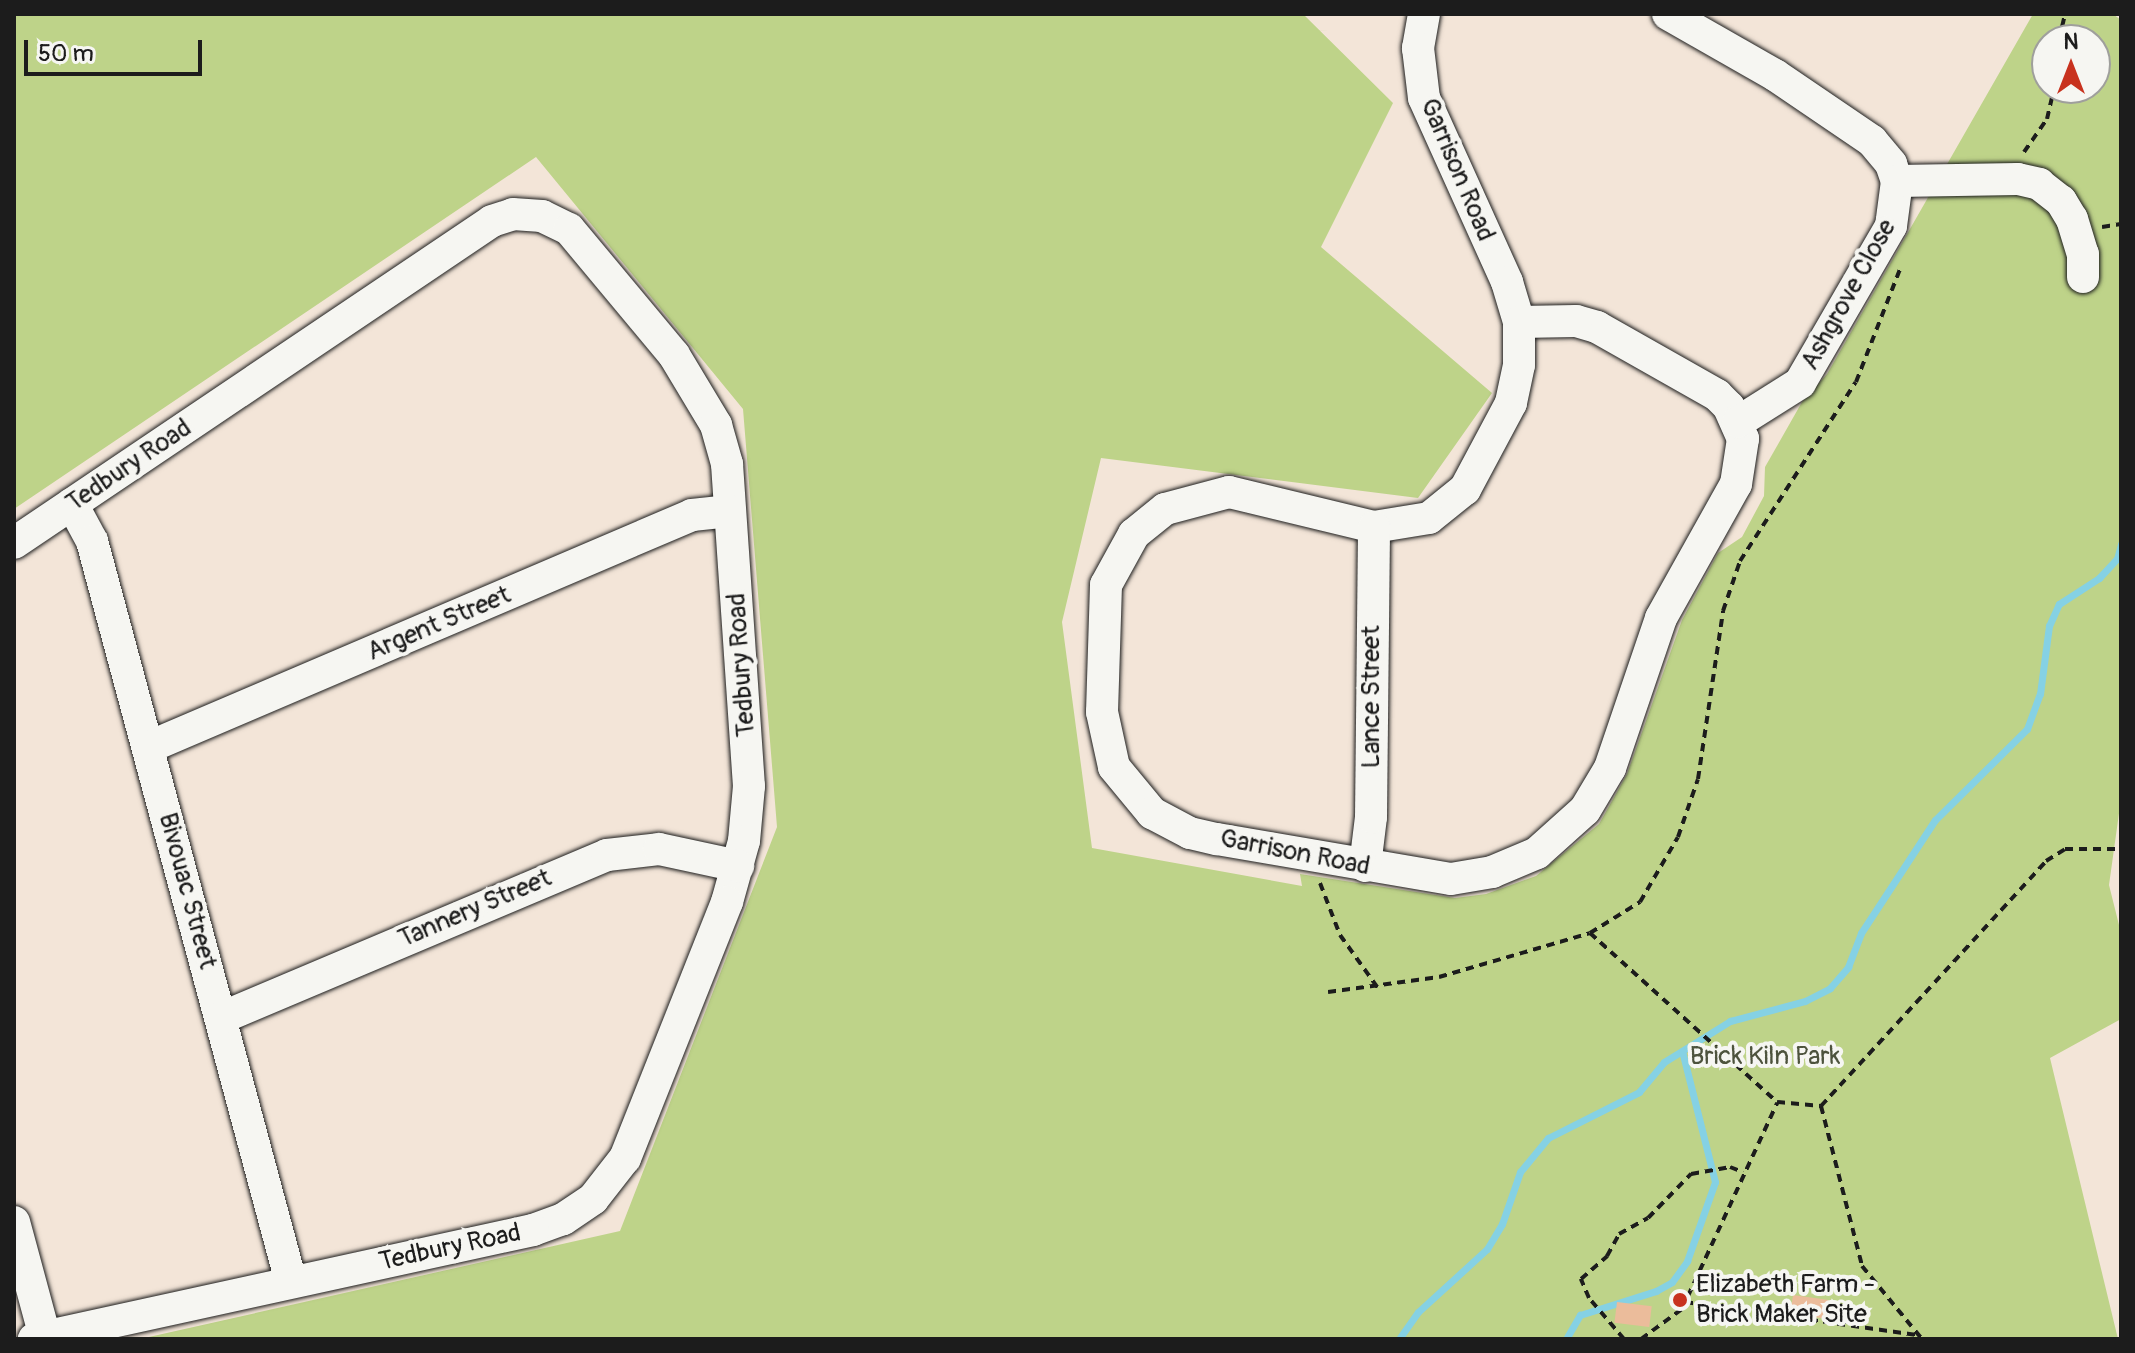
<!DOCTYPE html>
<html>
<head>
<meta charset="utf-8">
<style>
  body { margin:0 }
  #map { position:relative; width:2135px; height:1353px; overflow:hidden; background:#f3e5d8; font-family:Pangolin,sans-serif }
  div>[style] { position:absolute }
  .green>* { inset:0; background:#bed389 }
  .stream>* { height:7px; margin:-3.5px; padding:0 3.5px; transform-origin:3.5px; border-radius:3.5px; background:#85d1e4 }
  .building>* { inset:0; background:#ebbc9b; transform-origin:0 0 }
  .path>* { height:4px; margin-top:-2px; transform-origin:0; background:repeating-linear-gradient(90deg,#1c1c1c 0 8px,transparent 0 14px) }
  .roads { filter:drop-shadow(0 0 2px #1c1c1c) drop-shadow(0 0 2px #1c1c1c) }
  .minor>* { height:32px; margin:-16px; padding:0 16px; transform-origin:16px; border-radius:16px; background:#f6f6f2 }
  .dots>* { width:22px; height:22px; translate:-50% -50%; box-sizing:border-box; border:4px solid #f6f6f2; border-radius:50% }
  span { translate:-50% -50%; white-space:nowrap; text-align:center; line-height:1.15; -webkit-text-stroke:8px #f6f6f2; paint-order:stroke }
  .street-label { font-size:26px; color:#1c1c1c }
  .park-label { font-size:26px; color:#4d533d }
  .poi-label { font-size:26px; color:#1c1c1c }
  .left { translate:0 -50%; text-align:left }
  .frame { position:absolute; inset:0; border:16px solid #1c1c1c; pointer-events:none }
  .north { position:absolute; left:2031px; top:24px; width:80px; height:80px; box-sizing:border-box; background:#f6f6f2; border:2px solid #9f9f9c; border-radius:50%; rotate:0deg; font-size:22px; font-weight:700; line-height:32px; text-align:center; color:#1c1c1c }
  .north::after { content:''; display:block; margin:auto; width:28px; height:36px; background:#c8321e; clip-path:polygon(50% 0,100% 100%,50% 72%,0 100%) }
  .scale { position:absolute; left:24px; top:40px; width:178px; height:36px; box-sizing:border-box; border:4px solid #1c1c1c; border-top:0; padding-left:10px; font-size:24px; line-height:28px; white-space:nowrap; color:#1c1c1c; -webkit-text-stroke:6px #f6f6f2; paint-order:stroke }
</style>
</head>
<body>
<div id="map">
  <div class="green">
    <div style="clip-path:polygon(evenodd,14px 14px,1303px 14px,1393px 103px,1321px 247px,1492px 393px,1418px 498px,1101px 458px,1062px 622px,1092px 848px,1302px 886px,1300px 874px,1455px 898px,1486px 894px,1536px 876px,1599px 824px,1627px 774px,1682px 620px,1718px 553px,1742px 537px,1764px 496px,1765px 467px,1802px 402px,1827px 374px,2033px 14px,2113px 14px,2121px 20px,2121px 799px,2109px 885px,2121px 933px,2121px 1019px,2050px 1058px,2118px 1339px,140px 1339px,620px 1231px,777px 827px,743px 409px,536px 157px,14px 509px,14px 14px,2047px 40px,2095px 40px,2095px 88px,2047px 88px,2047px 40px)"></div>
  </div>
  <div class="stream">
    <div style="left:1399px;top:1339px;width:33px;rotate:-55deg"></div>
    <div style="left:1418px;top:1312px;width:93px;rotate:-42.4deg"></div>
    <div style="left:1487px;top:1249px;width:29px;rotate:-59deg"></div>
    <div style="left:1502px;top:1224px;width:55px;rotate:-70.9deg"></div>
    <div style="left:1520px;top:1172px;width:44px;rotate:-50.5deg"></div>
    <div style="left:1548px;top:1138px;width:102px;rotate:-26.8deg"></div>
    <div style="left:1639px;top:1092px;width:39px;rotate:-50deg"></div>
    <div style="left:1664px;top:1062px;width:78px;rotate:-31.8deg"></div>
    <div style="left:1730px;top:1021px;width:78px;rotate:-14.9deg"></div>
    <div style="left:1805px;top:1001px;width:28px;rotate:-27deg"></div>
    <div style="left:1830px;top:988px;width:28px;rotate:-49deg"></div>
    <div style="left:1848px;top:967px;width:36px;rotate:-69deg"></div>
    <div style="left:1861px;top:933px;width:135px;rotate:-56.8deg"></div>
    <div style="left:1935px;top:820px;width:129px;rotate:-44.7deg"></div>
    <div style="left:2027px;top:729px;width:37px;rotate:-70deg"></div>
    <div style="left:2040px;top:694px;width:69px;rotate:-82.5deg"></div>
    <div style="left:2049px;top:626px;width:24px;rotate:-66deg"></div>
    <div style="left:2059px;top:604px;width:48px;rotate:-33deg"></div>
    <div style="left:2099px;top:578px;width:26px;rotate:-47deg"></div>
    <div style="left:2117px;top:559px;width:16px;rotate:-75deg"></div>
    <div style="left:1566px;top:1339px;width:28px;rotate:-60deg"></div>
    <div style="left:1580px;top:1315px;width:80px;rotate:-17.5deg"></div>
    <div style="left:1656px;top:1291px;width:18px;rotate:-29deg"></div>
    <div style="left:1672px;top:1282px;width:26px;rotate:-54deg"></div>
    <div style="left:1687px;top:1261px;width:84px;rotate:-70.5deg"></div>
    <div style="left:1715px;top:1182px;width:135px;rotate:-104.1deg"></div>
  </div>
  <div class="building">
    <div style="left:1793px;top:1295px;width:36px;height:19px;rotate:8deg"></div>
    <div style="left:1617px;top:1302px;width:35px;height:21px;rotate:7deg"></div>
  </div>
  <div class="path">
    <div style="left:2059px;top:40px;width:27px;rotate:-77deg"></div>
    <div style="left:2024px;top:152px;width:40px;rotate:-55.1deg"></div>
    <div style="left:2047px;top:119px;width:32px;rotate:-77deg"></div>
    <div style="left:2102px;top:227px;width:19px;rotate:-9deg"></div>
    <div style="left:1320px;top:883px;width:56px;rotate:69deg"></div>
    <div style="left:1340px;top:935px;width:65px;rotate:54.4deg"></div>
    <div style="left:1590px;top:933px;width:59px;rotate:-31.8deg"></div>
    <div style="left:1640px;top:902px;width:75px;rotate:-59.7deg"></div>
    <div style="left:1678px;top:837px;width:61px;rotate:-71deg"></div>
    <div style="left:1698px;top:779px;width:170px;rotate:-81.5deg"></div>
    <div style="left:1723px;top:611px;width:53px;rotate:-71.2deg"></div>
    <div style="left:1740px;top:561px;width:213px;rotate:-57.1deg"></div>
    <div style="left:1856px;top:382px;width:121px;rotate:-68.7deg"></div>
    <div style="left:1328px;top:992px;width:112px;rotate:-7.7deg"></div>
    <div style="left:1439px;top:977px;width:157px;rotate:-16.2deg"></div>
    <div style="left:1590px;top:933px;width:252px;rotate:42.1deg"></div>
    <div style="left:1777px;top:1102px;width:44px;rotate:5.2deg"></div>
    <div style="left:1821px;top:1106px;width:333px;rotate:-47.4deg"></div>
    <div style="left:2046px;top:861px;width:22px;rotate:-32deg"></div>
    <div style="left:2065px;top:849px;width:56px"></div>
    <div style="left:1821px;top:1106px;width:165px;rotate:75.6deg"></div>
    <div style="left:1862px;top:1266px;width:94px;rotate:50.6deg"></div>
    <div style="left:1685px;top:1302px;width:234px;rotate:8.1deg"></div>
    <div style="left:1624px;top:1339px;width:54px;rotate:-130.5deg"></div>
    <div style="left:1589px;top:1298px;width:21px;rotate:-113deg"></div>
    <div style="left:1581px;top:1279px;width:35px;rotate:-41deg"></div>
    <div style="left:1607px;top:1256px;width:25px;rotate:-61deg"></div>
    <div style="left:1619px;top:1234px;width:33px;rotate:-29deg"></div>
    <div style="left:1648px;top:1218px;width:62px;rotate:-45.7deg"></div>
    <div style="left:1691px;top:1174px;width:40px;rotate:-10deg"></div>
    <div style="left:1730px;top:1167px;width:14px;rotate:21deg"></div>
    <div style="left:1641px;top:1339px;width:51px;rotate:-36.2deg"></div>
    <div style="left:1682px;top:1309px;width:227px;rotate:-65.2deg"></div>
  </div>
  <div class="roads">
    <div class="minor">
      <div style="left:1424px;top:14px;width:35px;rotate:100deg"></div>
      <div style="left:1418px;top:48px;width:50px;rotate:83.2deg"></div>
      <div style="left:1424px;top:98px;width:202px;rotate:65.7deg"></div>
      <div style="left:1507px;top:282px;width:42px;rotate:73.3deg"></div>
      <div style="left:1519px;top:322px;width:43px;rotate:90deg"></div>
      <div style="left:1519px;top:365px;width:39px;rotate:102deg"></div>
      <div style="left:1511px;top:403px;width:98px;rotate:118.1deg"></div>
      <div style="left:1465px;top:489px;width:46px;rotate:141.1deg"></div>
      <div style="left:1429px;top:518px;width:56px;rotate:170.7deg"></div>
      <div style="left:1374px;top:527px;width:149px;rotate:-166.4deg"></div>
      <div style="left:1229px;top:492px;width:66px;rotate:165.1deg"></div>
      <div style="left:1165px;top:509px;width:40px;rotate:141deg"></div>
      <div style="left:1134px;top:534px;width:58px;rotate:118.8deg"></div>
      <div style="left:1106px;top:585px;width:127px;rotate:91.8deg"></div>
      <div style="left:1102px;top:712px;width:56px;rotate:77.7deg"></div>
      <div style="left:1114px;top:767px;width:60px;rotate:50.4deg"></div>
      <div style="left:1152px;top:813px;width:43px;rotate:27.8deg"></div>
      <div style="left:1190px;top:833px;width:28px;rotate:13deg"></div>
      <div style="left:1217px;top:839px;width:237px;rotate:9.7deg"></div>
      <div style="left:1451px;top:879px;width:42px;rotate:-9.7deg"></div>
      <div style="left:1492px;top:872px;width:49px;rotate:-22.9deg"></div>
      <div style="left:1537px;top:853px;width:64px;rotate:-41.9deg"></div>
      <div style="left:1585px;top:810px;width:49px;rotate:-59.2deg"></div>
      <div style="left:1610px;top:768px;width:158px;rotate:-71.2deg"></div>
      <div style="left:1661px;top:618px;width:154px;rotate:-60.8deg"></div>
      <div style="left:1736px;top:484px;width:46px;rotate:-81.2deg"></div>
      <div style="left:1743px;top:439px;width:35px;rotate:-114deg"></div>
      <div style="left:1729px;top:407px;width:17px;rotate:-135deg"></div>
      <div style="left:1717px;top:395px;width:138px;rotate:-150.5deg"></div>
      <div style="left:1597px;top:327px;width:22px;rotate:-164deg"></div>
      <div style="left:1576px;top:321px;width:57px;rotate:179deg"></div>
      <div style="left:1668px;top:14px;width:123px;rotate:29.7deg"></div>
      <div style="left:1775px;top:75px;width:117px;rotate:34.2deg"></div>
      <div style="left:1872px;top:141px;width:30px;rotate:50deg"></div>
      <div style="left:1891px;top:164px;width:18px;rotate:71deg"></div>
      <div style="left:1897px;top:181px;width:45px;rotate:97.6deg"></div>
      <div style="left:1891px;top:226px;width:181px;rotate:120.1deg"></div>
      <div style="left:1800px;top:383px;width:73px;rotate:147.8deg"></div>
      <div style="left:1897px;top:181px;width:121px;rotate:-0.9deg"></div>
      <div style="left:2018px;top:179px;width:22px;rotate:13deg"></div>
      <div style="left:2039px;top:184px;width:28px;rotate:38deg"></div>
      <div style="left:2061px;top:201px;width:21px;rotate:59deg"></div>
      <div style="left:2072px;top:219px;width:37px;rotate:73deg"></div>
      <div style="left:2083px;top:254px;width:23px;rotate:90deg"></div>
      <div style="left:72px;top:504px;width:42px;rotate:61.6deg"></div>
      <div style="left:92px;top:541px;width:767px;rotate:74.97deg"></div>
      <div style="left:14px;top:543px;width:576px;rotate:-33.97deg"></div>
      <div style="left:492px;top:221px;width:22px;rotate:-18deg"></div>
      <div style="left:513px;top:214px;width:29px;rotate:4deg"></div>
      <div style="left:542px;top:216px;width:30px;rotate:26deg"></div>
      <div style="left:569px;top:229px;width:164px;rotate:50.2deg"></div>
      <div style="left:674px;top:355px;width:82px;rotate:59deg"></div>
      <div style="left:716px;top:425px;width:41px;rotate:74.2deg"></div>
      <div style="left:727px;top:464px;width:323px;rotate:86.1deg"></div>
      <div style="left:749px;top:786px;width:55px;rotate:95.2deg"></div>
      <div style="left:744px;top:841px;width:63px;rotate:105.6deg"></div>
      <div style="left:727px;top:902px;width:276px;rotate:111.7deg"></div>
      <div style="left:625px;top:1158px;width:52px;rotate:128deg"></div>
      <div style="left:593px;top:1199px;width:36px;rotate:146deg"></div>
      <div style="left:563px;top:1219px;width:32px;rotate:160deg"></div>
      <div style="left:533px;top:1230px;width:511px;rotate:167.68deg"></div>
      <div style="left:149px;top:747px;width:590px;rotate:-23.13deg"></div>
      <div style="left:692px;top:515px;width:38px;rotate:-6deg"></div>
      <div style="left:1365px;top:866px;width:49px;rotate:-83deg"></div>
      <div style="left:1371px;top:817px;width:290px;rotate:-89.4deg"></div>
      <div style="left:221px;top:1018px;width:419px;rotate:-22.9deg"></div>
      <div style="left:607px;top:855px;width:52px;rotate:-6.6deg"></div>
      <div style="left:659px;top:849px;width:81px;rotate:12.1deg"></div>
      <div style="left:14px;top:1222px;width:119px;rotate:74.9deg"></div>
    </div>
  </div>
  <div class="dots">
    <div style="left:1680px;top:1300px;background:#c8321e"></div>
  </div>
  <div class="street-label">
    <span style="left:1457px;top:170px;rotate:67deg">Garrison Road</span>
    <span style="left:1849px;top:295px;rotate:-61deg">Ashgrove Close</span>
    <span style="left:129px;top:466px;rotate:-34deg">Tedbury Road</span>
    <span style="left:439px;top:624px;rotate:-23deg">Argent Street</span>
    <span style="left:742px;top:665px;rotate:-94deg">Tedbury Road</span>
    <span style="left:1372px;top:697px;rotate:-90deg">Lance Street</span>
    <span style="left:1295px;top:853px;rotate:11deg">Garrison Road</span>
    <span style="left:187px;top:891px;rotate:75deg">Bivouac Street</span>
    <span style="left:475px;top:909px;rotate:-23deg">Tannery Street</span>
    <span style="left:450px;top:1248px;rotate:-12deg">Tedbury Road</span>
  </div>
  <div class="park-label">
    <span style="left:1765px;top:1057px">Brick Kiln Park</span>
  </div>
  <div class="poi-label">
    <span class="left" style="left:1696px;top:1300px">Elizabeth Farm -<br>Brick Maker Site</span>
  </div>
  <div class="frame"></div>
  <div class="north">N</div>
  <div class="scale">50 m</div>
</div>
</body>
</html>
